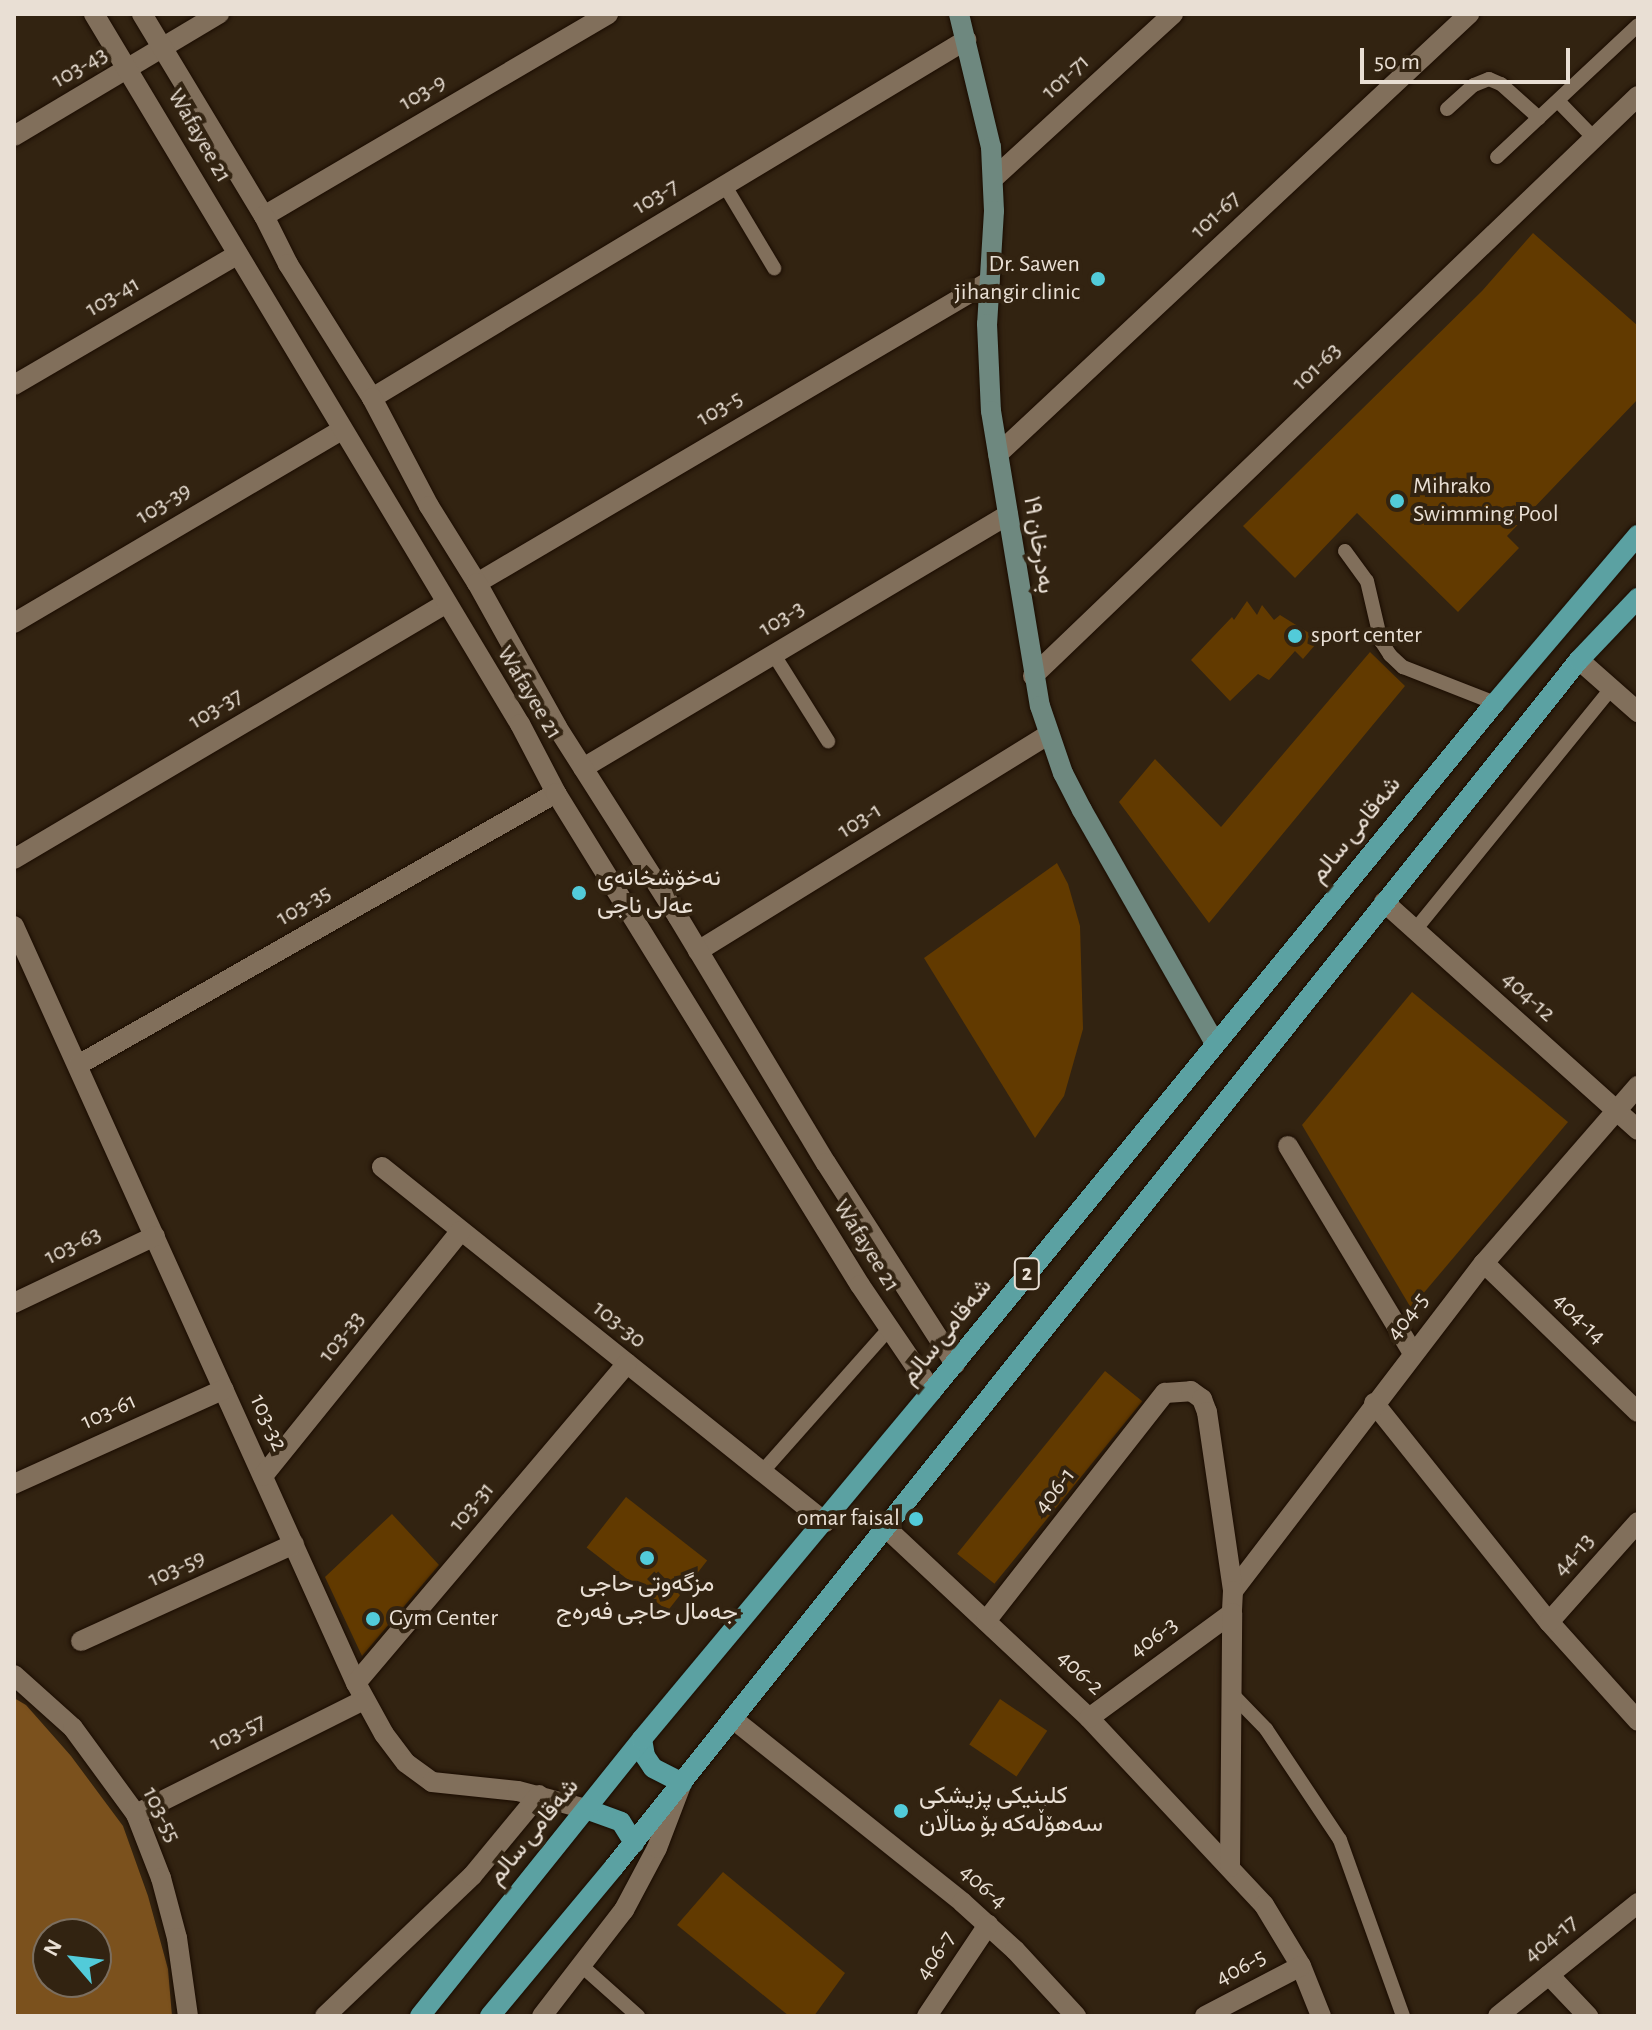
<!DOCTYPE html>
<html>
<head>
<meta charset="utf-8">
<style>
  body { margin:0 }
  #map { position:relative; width:1652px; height:2030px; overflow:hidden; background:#322311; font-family:"Alegreya Sans",Vazirmatn,sans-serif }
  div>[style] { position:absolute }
  .forest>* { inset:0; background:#7b511d }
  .building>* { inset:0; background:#623a00; transform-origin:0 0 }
  .roads { filter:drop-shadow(0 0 2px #1a0c00) drop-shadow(0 0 2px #1a0c00) }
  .service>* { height:14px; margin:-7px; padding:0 7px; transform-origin:7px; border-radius:7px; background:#816f5b }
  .minor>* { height:20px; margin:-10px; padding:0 10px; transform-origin:10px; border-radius:10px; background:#816f5b }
  .tertiary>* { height:20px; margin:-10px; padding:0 10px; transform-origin:10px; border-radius:10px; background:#816f5b }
  .secondary>* { height:20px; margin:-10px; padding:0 10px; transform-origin:10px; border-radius:10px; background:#6e887f }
  .primary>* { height:20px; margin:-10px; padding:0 10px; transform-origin:10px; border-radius:10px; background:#5ba1a2 }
  .dots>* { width:22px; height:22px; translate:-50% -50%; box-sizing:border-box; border:4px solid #322311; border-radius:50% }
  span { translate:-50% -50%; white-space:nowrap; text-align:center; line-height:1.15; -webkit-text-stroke:8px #322311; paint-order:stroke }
  .shield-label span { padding:2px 6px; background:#322311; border:2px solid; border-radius:6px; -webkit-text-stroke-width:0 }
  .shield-label { font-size:22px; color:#e9dfd4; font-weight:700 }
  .street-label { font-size:24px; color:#e9dfd4 }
  .poi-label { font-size:24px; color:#e9dfd4 }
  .right { translate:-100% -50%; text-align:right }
  .left { translate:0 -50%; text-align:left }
  .frame { position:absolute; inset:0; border:16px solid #e9dfd4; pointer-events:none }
  .north { position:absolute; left:32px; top:1918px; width:80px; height:80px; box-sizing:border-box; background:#322311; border:2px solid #7b6e5f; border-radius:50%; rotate:298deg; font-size:22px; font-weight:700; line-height:32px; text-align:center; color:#e9dfd4 }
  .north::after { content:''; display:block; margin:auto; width:28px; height:36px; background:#52cbd9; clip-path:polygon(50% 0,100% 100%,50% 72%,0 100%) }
  .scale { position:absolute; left:1360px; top:48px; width:210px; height:36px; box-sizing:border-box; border:4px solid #e9dfd4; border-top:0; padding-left:10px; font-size:24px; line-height:28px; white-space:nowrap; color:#e9dfd4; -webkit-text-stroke:6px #322311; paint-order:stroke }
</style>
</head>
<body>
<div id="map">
  <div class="forest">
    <div style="clip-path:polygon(evenodd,14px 1698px,26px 1705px,71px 1756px,123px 1826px,148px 1896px,168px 1969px,172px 2016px,14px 2016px,14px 1698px,48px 1934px,96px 1934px,96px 1982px,48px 1982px,48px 1934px)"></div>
  </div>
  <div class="building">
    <div style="clip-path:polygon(1533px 233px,1638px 326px,1638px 399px,1507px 536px,1519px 548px,1458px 612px,1357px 513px,1295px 578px,1243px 526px,1482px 291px)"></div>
    <div style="clip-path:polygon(1247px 601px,1257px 615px,1262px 605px,1274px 620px,1280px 615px,1309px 633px,1315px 645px,1303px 659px,1295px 651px,1269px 680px,1258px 674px,1230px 701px,1191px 660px,1232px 617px,1234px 620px)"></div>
    <div style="clip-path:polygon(1370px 652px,1405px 686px,1209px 923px,1119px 802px,1155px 759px,1221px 827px)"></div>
    <div style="clip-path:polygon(1057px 863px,1068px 884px,1080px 926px,1083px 1029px,1064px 1096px,1035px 1138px,924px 958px)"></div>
    <div style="clip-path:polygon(1412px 992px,1568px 1122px,1411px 1308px,1302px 1125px)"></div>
    <div style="left:1105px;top:1371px;width:48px;height:235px;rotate:39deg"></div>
    <div style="left:626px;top:1497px;width:103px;height:64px;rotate:38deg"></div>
    <div style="clip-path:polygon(392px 1514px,439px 1565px,362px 1656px,325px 1577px)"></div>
    <div style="left:1000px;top:1699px;width:57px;height:55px;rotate:34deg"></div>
    <div style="clip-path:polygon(723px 1872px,845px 1973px,814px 2016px,789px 2016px,677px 1925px)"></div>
  </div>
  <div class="roads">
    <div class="service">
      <div style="left:1558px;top:101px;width:52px;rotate:45.8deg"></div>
      <div style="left:1447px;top:109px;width:36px;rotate:-42deg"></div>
      <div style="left:1474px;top:85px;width:16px;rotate:-22deg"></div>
      <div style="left:1489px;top:79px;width:13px;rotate:23deg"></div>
      <div style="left:1501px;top:84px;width:51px;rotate:41.8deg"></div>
      <div style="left:1497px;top:157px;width:193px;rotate:-43.1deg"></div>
      <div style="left:725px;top:186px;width:96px;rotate:59.1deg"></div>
      <div style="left:1345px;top:551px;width:37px;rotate:54deg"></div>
      <div style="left:1367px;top:581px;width:62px;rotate:76.9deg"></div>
      <div style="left:1381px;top:641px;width:17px;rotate:57deg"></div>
      <div style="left:1390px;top:655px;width:18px;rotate:43deg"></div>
      <div style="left:1403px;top:667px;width:99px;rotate:21.4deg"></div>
      <div style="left:774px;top:655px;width:102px;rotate:57.9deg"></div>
      <div style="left:1415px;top:930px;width:311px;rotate:-50.9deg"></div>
      <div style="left:762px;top:1472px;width:191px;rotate:-48.4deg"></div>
      <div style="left:1232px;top:1694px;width:49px;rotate:45.8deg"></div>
      <div style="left:1266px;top:1729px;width:133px;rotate:56.3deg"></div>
      <div style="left:1340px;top:1840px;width:187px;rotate:70.3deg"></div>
      <div style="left:583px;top:1967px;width:74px;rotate:41.7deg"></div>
    </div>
    <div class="minor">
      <div style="left:14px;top:136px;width:239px;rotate:-30.8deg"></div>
      <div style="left:994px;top:178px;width:243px;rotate:-42.5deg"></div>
      <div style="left:264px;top:216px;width:399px;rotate:-30.4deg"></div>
      <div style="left:14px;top:385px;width:259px;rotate:-30.3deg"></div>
      <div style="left:372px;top:398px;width:694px;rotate:-31.08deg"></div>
      <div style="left:998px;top:454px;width:645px;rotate:-43.05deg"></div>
      <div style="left:477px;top:583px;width:595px;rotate:-30.49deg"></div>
      <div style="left:14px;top:623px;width:380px;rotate:-30.5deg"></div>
      <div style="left:1579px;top:660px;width:79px;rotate:41.4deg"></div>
      <div style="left:1033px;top:676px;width:838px;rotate:-43.79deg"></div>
      <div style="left:583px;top:768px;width:495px;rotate:-30.8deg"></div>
      <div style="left:14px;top:859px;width:501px;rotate:-30.61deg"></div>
      <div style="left:1384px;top:902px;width:341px;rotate:41.9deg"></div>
      <div style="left:14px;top:926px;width:831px;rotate:65.69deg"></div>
      <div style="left:356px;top:1683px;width:58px;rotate:61.2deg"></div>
      <div style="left:384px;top:1734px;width:36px;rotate:53deg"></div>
      <div style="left:406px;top:1763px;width:32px;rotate:36deg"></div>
      <div style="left:432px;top:1782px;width:86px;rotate:6deg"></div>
      <div style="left:518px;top:1791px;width:70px;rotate:14.8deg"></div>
      <div style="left:698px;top:951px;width:411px;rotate:-31.7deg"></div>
      <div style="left:78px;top:1065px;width:550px;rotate:-29.64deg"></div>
      <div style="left:1288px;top:1146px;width:242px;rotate:58.9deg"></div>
      <div style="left:382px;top:1167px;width:568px;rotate:38.71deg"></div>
      <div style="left:1484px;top:1263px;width:214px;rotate:44.1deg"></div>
      <div style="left:14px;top:1303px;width:156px;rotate:-25.4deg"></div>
      <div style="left:1374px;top:1403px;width:280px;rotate:51.4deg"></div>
      <div style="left:1549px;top:1622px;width:133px;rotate:48deg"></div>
      <div style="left:263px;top:1476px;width:315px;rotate:-51.1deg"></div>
      <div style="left:14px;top:1484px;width:230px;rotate:-24.3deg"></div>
      <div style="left:884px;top:1526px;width:281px;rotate:43.1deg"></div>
      <div style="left:1089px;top:1718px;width:256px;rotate:46.9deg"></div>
      <div style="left:1264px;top:1905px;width:71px;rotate:58.8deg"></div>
      <div style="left:1301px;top:1966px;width:54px;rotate:68.2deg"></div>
      <div style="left:1233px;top:1591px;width:413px;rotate:-52.6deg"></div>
      <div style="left:1484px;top:1263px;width:235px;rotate:-49deg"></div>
      <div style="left:986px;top:1621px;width:290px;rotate:-51.9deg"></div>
      <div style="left:1165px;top:1393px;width:26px;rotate:-4deg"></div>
      <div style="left:1191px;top:1391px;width:14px;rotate:36deg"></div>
      <div style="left:1202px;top:1399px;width:14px;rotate:69deg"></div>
      <div style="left:1207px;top:1412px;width:181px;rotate:81.7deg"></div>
      <div style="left:1233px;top:1591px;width:22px;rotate:93deg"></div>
      <div style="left:1232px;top:1613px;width:177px;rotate:143.7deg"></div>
      <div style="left:1549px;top:1622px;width:134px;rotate:-48.3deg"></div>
      <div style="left:81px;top:1641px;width:234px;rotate:-24.5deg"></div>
      <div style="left:14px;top:1675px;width:79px;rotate:41.9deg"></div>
      <div style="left:73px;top:1728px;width:107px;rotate:53.8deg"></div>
      <div style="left:136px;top:1814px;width:69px;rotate:68.7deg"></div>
      <div style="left:161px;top:1878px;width:62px;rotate:75.1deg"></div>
      <div style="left:177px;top:1938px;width:79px;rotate:82deg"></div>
      <div style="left:356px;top:1683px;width:419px;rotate:-49.7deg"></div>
      <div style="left:733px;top:1719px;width:293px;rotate:38.6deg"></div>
      <div style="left:962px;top:1902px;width:72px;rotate:42.2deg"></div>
      <div style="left:1015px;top:1950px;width:90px;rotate:47.3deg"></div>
      <div style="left:136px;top:1814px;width:255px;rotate:-26.6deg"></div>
      <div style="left:1230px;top:1867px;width:254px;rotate:-89.5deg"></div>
      <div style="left:1549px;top:1975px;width:57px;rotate:46.4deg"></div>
      <div style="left:325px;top:2016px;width:203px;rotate:-43.6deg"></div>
      <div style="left:472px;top:1876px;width:105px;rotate:-50.4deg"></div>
      <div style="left:542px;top:2016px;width:134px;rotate:-52.3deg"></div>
      <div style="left:624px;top:1910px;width:70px;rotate:-62deg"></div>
      <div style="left:657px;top:1848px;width:67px;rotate:-69.1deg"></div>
      <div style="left:927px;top:2016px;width:110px;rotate:-56.2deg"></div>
      <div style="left:1205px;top:2016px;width:108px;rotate:-27.5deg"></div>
      <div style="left:1498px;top:2016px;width:180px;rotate:-38.9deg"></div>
    </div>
    <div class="tertiary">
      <div style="left:94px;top:14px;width:828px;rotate:59.04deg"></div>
      <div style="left:520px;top:724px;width:78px;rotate:62.4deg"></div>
      <div style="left:556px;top:793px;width:578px;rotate:58.29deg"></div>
      <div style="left:860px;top:1285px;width:128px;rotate:55.8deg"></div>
      <div style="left:142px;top:14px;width:236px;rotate:58.9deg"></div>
      <div style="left:264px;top:216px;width:54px;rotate:63.4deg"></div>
      <div style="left:288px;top:264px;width:158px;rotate:57.9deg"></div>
      <div style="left:372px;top:398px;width:122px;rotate:62.2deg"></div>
      <div style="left:429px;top:506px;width:91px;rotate:58.1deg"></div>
      <div style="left:477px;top:583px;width:165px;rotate:60.9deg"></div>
      <div style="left:557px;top:727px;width:225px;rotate:57.5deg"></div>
      <div style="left:678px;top:917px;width:287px;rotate:59deg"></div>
      <div style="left:826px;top:1163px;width:239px;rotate:57.3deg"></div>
    </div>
    <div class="secondary">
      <div style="left:959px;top:14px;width:137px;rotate:76.5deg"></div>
      <div style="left:991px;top:147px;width:64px;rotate:87.3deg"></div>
      <div style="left:994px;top:211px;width:113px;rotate:93.5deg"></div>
      <div style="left:987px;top:324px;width:87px;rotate:87.4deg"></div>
      <div style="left:991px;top:411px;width:299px;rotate:80.6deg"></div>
      <div style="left:1040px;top:706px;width:71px;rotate:71.1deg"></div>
      <div style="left:1063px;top:773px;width:42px;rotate:62.8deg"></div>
      <div style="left:1082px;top:810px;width:268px;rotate:60.3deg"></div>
    </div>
    <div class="primary">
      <div style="left:642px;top:1739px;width:17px;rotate:80deg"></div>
      <div style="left:645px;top:1756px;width:14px;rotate:56deg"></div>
      <div style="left:653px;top:1768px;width:33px;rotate:27deg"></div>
      <div style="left:586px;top:1809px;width:37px;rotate:20deg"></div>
      <div style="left:621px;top:1822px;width:25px;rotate:58deg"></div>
      <div style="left:420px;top:2016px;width:355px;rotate:-51.3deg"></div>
      <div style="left:642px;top:1739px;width:453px;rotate:-50.2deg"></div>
      <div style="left:932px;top:1391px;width:889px;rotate:-50.71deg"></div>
      <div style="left:1495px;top:703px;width:221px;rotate:-49.6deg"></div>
      <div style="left:490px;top:2016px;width:194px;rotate:-50.2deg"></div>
      <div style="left:614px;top:1867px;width:1545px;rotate:-51.36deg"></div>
      <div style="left:1579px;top:660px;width:86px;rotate:-46.4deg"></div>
    </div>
  </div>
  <div class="dots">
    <div style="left:1098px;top:279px;background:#52cbd9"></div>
    <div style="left:1397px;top:501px;background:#52cbd9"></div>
    <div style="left:1295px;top:636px;background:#52cbd9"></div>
    <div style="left:579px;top:893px;background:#52cbd9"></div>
    <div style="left:916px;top:1519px;background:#52cbd9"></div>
    <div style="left:647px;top:1558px;background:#52cbd9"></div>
    <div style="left:373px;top:1619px;background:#52cbd9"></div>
    <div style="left:901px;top:1811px;background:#52cbd9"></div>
  </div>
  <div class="shield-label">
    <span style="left:1027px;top:1274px">2</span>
  </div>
  <div class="street-label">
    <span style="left:80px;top:68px;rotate:-30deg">103-43</span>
    <span style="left:1066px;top:77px;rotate:-42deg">101-71</span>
    <span style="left:423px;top:93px;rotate:-30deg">103-9</span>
    <span style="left:199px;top:136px;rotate:60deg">Wafayee 21</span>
    <span style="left:656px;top:197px;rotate:-31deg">103-7</span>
    <span style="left:1216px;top:215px;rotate:-43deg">101-67</span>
    <span style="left:113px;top:297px;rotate:-30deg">103-41</span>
    <span style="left:1317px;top:367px;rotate:-44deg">101-63</span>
    <span style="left:720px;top:409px;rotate:-30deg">103-5</span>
    <span style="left:164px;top:504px;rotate:-31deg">103-39</span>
    <span style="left:1038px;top:545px;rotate:81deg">بەدرخان ١٩</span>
    <span style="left:782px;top:619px;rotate:-31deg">103-3</span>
    <span style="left:529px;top:693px;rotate:59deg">Wafayee 21</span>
    <span style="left:216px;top:709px;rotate:-31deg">103-37</span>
    <span style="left:860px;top:821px;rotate:-32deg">103-1</span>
    <span style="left:1356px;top:830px;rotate:-51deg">شەقامی سالم</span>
    <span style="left:304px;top:906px;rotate:-30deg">103-35</span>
    <span style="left:1528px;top:997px;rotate:42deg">404-12</span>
    <span style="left:73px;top:1246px;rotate:-26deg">103-63</span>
    <span style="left:866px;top:1246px;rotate:58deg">Wafayee 21</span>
    <span style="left:1408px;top:1317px;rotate:-52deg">404-5</span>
    <span style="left:1579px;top:1319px;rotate:44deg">404-14</span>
    <span style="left:619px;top:1325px;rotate:39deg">103-30</span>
    <span style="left:947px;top:1332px;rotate:-51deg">شەقامی سالم</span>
    <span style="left:342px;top:1337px;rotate:-51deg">103-33</span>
    <span style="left:109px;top:1412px;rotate:-24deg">103-61</span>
    <span style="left:268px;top:1423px;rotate:66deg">103-32</span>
    <span style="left:1055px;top:1491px;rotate:-52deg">406-1</span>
    <span style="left:472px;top:1507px;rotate:-50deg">103-31</span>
    <span style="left:1574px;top:1555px;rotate:-48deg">44-13</span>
    <span style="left:177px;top:1569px;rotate:-24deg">103-59</span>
    <span style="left:1154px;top:1638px;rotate:-36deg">406-3</span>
    <span style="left:1080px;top:1673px;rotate:43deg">406-2</span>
    <span style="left:238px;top:1733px;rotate:-26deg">103-57</span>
    <span style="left:161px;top:1815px;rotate:64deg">103-55</span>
    <span style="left:534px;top:1832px;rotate:-51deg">شەقامی سالم</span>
    <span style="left:983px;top:1887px;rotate:41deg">406-4</span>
    <span style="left:1551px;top:1939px;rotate:-39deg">404-17</span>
    <span style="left:936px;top:1956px;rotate:-57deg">406-7</span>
    <span style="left:1241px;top:1968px;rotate:-28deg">406-5</span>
  </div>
  <div class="poi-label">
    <span class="right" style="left:1080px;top:279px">Dr. Sawen<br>jihangir clinic</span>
    <span class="left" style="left:1413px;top:501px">Mihrako<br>Swimming Pool</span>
    <span class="left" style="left:1311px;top:636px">sport center</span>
    <span class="left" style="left:597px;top:893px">نەخۆشخانەی<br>عەلی ناجی</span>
    <span class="right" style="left:900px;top:1519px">omar faisal</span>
    <span style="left:647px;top:1599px">مزگه‌وتی حاجی<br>جەمال حاجی فەرەج</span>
    <span class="left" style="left:389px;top:1619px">Gym Center</span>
    <span class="left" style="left:919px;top:1811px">کلینیکی پزیشکی<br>سەهۆڵەکە بۆ مناڵان</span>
  </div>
  <div class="frame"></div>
  <div class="north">N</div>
  <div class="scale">50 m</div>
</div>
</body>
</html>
